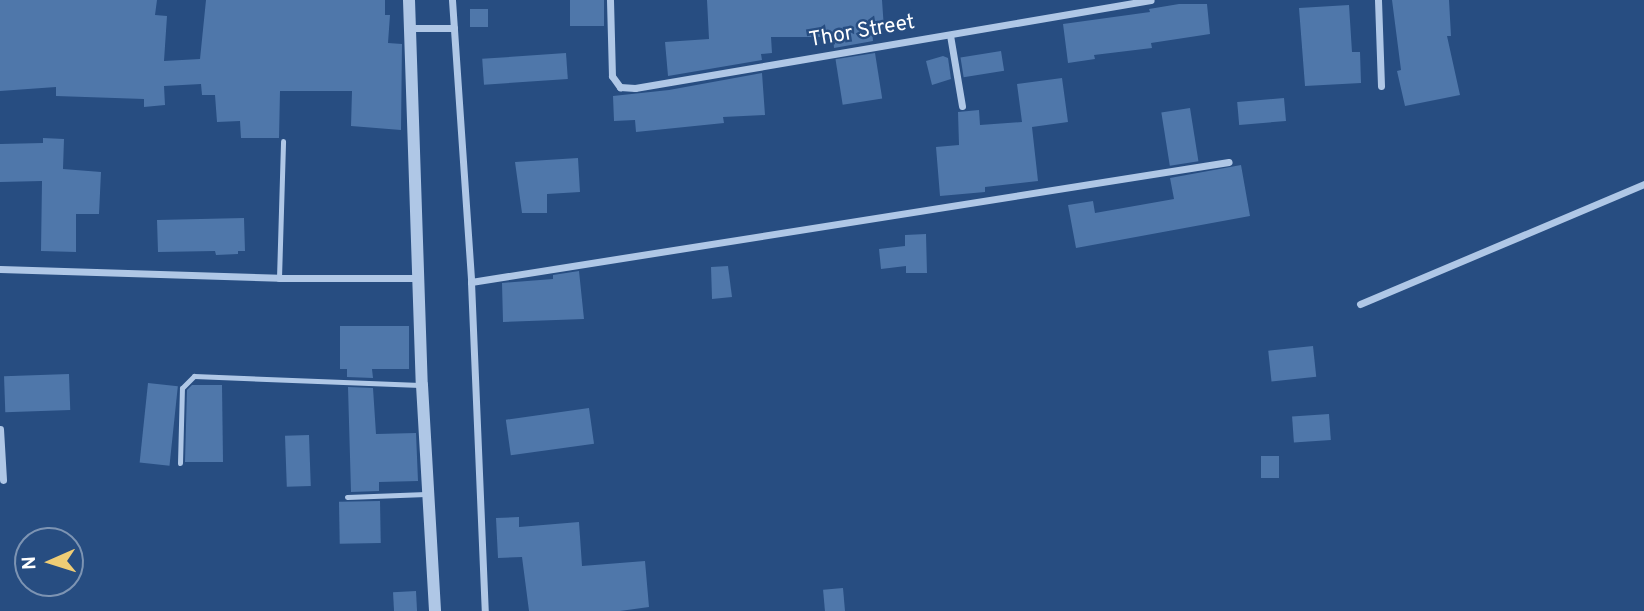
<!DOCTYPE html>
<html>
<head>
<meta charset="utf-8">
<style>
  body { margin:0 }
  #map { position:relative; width:1644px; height:611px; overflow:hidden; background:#274d81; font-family:Overpass,sans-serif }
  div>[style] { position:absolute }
  .building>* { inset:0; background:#4f77aa; transform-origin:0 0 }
  .service>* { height:5px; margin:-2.5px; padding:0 2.5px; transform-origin:2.5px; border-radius:2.5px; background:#afc7e6 }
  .minor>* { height:7px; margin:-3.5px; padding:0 3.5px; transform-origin:3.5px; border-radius:3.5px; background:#afc7e6 }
  .tertiary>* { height:12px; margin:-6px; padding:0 6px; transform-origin:6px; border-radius:6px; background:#afc7e6 }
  span { translate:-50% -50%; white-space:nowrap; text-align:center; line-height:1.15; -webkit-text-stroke:5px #274d81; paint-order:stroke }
  .street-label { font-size:21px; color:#fff }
  .north { position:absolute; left:14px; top:527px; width:70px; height:70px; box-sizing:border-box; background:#274d81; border:2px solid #7d94b3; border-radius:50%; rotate:267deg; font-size:19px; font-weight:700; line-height:28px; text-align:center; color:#fff }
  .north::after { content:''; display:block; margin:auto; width:24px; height:32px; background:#efcd75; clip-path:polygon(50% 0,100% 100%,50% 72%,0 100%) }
</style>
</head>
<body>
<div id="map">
  <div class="building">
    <div style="clip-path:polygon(0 0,157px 0,155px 15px,167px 16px,164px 61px,200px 59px,206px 0,385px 0,385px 15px,390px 15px,388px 43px,402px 44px,401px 130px,351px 126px,352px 91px,280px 91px,279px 138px,241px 138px,240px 121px,217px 122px,215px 95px,202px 95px,201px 84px,164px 86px,165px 105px,144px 107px,144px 99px,56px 96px,56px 87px,0 91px)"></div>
    <div style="left:570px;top:0;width:34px;height:26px"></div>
    <div style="clip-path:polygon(707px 0,882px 0,884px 29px,872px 30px,873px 41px,834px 48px,833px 37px,771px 37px,772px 53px,761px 54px,762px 60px,668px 76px,665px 42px,709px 39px)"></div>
    <div style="clip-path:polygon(1392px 0,1449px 0,1451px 36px,1447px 36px,1460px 95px,1405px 106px,1397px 71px,1401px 70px)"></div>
    <div style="clip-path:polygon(1179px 4px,1207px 4px,1210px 34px,1151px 43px,1152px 48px,1094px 55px,1095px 59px,1068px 63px,1063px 24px,1150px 12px,1149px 9px)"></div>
    <div style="clip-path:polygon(1349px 5px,1352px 52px,1360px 52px,1361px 83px,1305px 86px,1299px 8px)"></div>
    <div style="left:488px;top:9px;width:18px;height:18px;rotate:90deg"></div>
    <div style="left:1001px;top:51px;width:20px;height:41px;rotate:81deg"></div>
    <div style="left:566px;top:53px;width:26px;height:84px;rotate:86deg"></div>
    <div style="left:875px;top:53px;width:46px;height:40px;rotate:81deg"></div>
    <div style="clip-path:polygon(943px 56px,948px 58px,951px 79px,932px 85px,926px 61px)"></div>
    <div style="clip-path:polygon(762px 73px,765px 115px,723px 117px,724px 123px,636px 132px,635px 120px,614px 121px,613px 96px,669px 90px)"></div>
    <div style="clip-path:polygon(1062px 78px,1068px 122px,1032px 127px,1038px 181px,985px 187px,985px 192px,940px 196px,936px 147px,959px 145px,958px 112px,979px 110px,980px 125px,1022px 122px,1017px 84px)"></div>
    <div style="left:1284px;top:98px;width:23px;height:47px;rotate:85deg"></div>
    <div style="left:1190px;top:108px;width:54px;height:29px;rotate:81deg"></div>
    <div style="clip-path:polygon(43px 138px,64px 139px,63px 169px,101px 172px,99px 214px,76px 214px,76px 252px,41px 251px,42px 181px,0 182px,0 144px,43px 143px)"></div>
    <div style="clip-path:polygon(578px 158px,580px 192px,547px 194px,547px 213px,522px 213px,515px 162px)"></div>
    <div style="clip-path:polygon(1241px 165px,1250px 216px,1076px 248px,1068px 205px,1093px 201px,1095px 213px,1174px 199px,1170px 178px)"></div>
    <div style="clip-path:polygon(244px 218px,245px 251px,238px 251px,238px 254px,216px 255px,215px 251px,158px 252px,157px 220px)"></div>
    <div style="clip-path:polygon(926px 234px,927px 273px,906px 273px,906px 266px,881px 269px,879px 249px,905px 246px,905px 235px)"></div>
    <div style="clip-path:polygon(728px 266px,732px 297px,712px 299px,711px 267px)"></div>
    <div style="clip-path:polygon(579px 271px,584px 319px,503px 322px,502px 283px,553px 279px,553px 275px)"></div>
    <div style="clip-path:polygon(340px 326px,409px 326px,409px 369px,372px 369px,373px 378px,347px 377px,347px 369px,340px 369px)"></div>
    <div style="left:1313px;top:346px;width:31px;height:45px;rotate:84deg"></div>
    <div style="left:69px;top:374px;width:36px;height:65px;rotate:88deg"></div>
    <div style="left:148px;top:383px;width:30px;height:80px;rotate:6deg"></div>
    <div style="clip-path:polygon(192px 385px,222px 385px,223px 462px,185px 462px,187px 390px)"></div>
    <div style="clip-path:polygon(348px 387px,373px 388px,376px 434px,416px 433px,418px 481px,379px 482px,379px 491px,351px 492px)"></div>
    <div style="left:589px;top:408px;width:36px;height:84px;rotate:82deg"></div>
    <div style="left:1329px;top:414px;width:26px;height:37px;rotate:86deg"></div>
    <div style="left:309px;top:435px;width:51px;height:24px;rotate:88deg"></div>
    <div style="left:1261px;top:456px;width:18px;height:22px"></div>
    <div style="left:380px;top:501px;width:42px;height:41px;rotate:89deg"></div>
    <div style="clip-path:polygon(519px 517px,519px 527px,579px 522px,582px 566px,645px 561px,649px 607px,620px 611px,529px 611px,522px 557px,498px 558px,496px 518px)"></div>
    <div style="left:843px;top:588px;width:23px;height:20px;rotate:85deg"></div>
    <div style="left:416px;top:591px;width:20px;height:23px;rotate:87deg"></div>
  </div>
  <div class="service">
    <div style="left:279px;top:278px;width:137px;rotate:-88.3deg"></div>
    <div style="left:180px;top:463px;width:75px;rotate:-88.5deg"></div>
    <div style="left:182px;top:388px;width:17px;rotate:-45deg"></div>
    <div style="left:194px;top:376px;width:226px;rotate:2.3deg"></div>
    <div style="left:347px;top:497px;width:79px;rotate:-2.2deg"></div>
  </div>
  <div class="minor">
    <div style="left:452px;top:0;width:283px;rotate:86.1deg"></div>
    <div style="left:471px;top:282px;width:329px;rotate:87.6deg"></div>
    <div style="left:610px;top:0;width:76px;rotate:88.5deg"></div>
    <div style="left:612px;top:76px;width:14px;rotate:54deg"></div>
    <div style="left:620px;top:87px;width:15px;rotate:4deg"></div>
    <div style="left:635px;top:88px;width:523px;rotate:-9.68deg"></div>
    <div style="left:1378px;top:0;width:86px;rotate:88deg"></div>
    <div style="left:410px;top:28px;width:44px"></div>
    <div style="left:950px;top:35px;width:72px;rotate:80.4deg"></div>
    <div style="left:0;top:269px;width:279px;rotate:1.8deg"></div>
    <div style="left:279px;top:278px;width:139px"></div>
    <div style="left:471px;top:282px;width:767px;rotate:-9deg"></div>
    <div style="left:1360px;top:304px;width:308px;rotate:-22.9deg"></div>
    <div style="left:0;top:429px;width:51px;rotate:86.6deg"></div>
  </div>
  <div class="tertiary">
    <div style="left:409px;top:0;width:385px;rotate:88.1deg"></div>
    <div style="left:422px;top:385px;width:226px;rotate:86.7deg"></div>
  </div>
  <div class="street-label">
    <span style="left:862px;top:32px;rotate:-10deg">Thor Street</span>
  </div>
  <div class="north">N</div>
</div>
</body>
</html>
